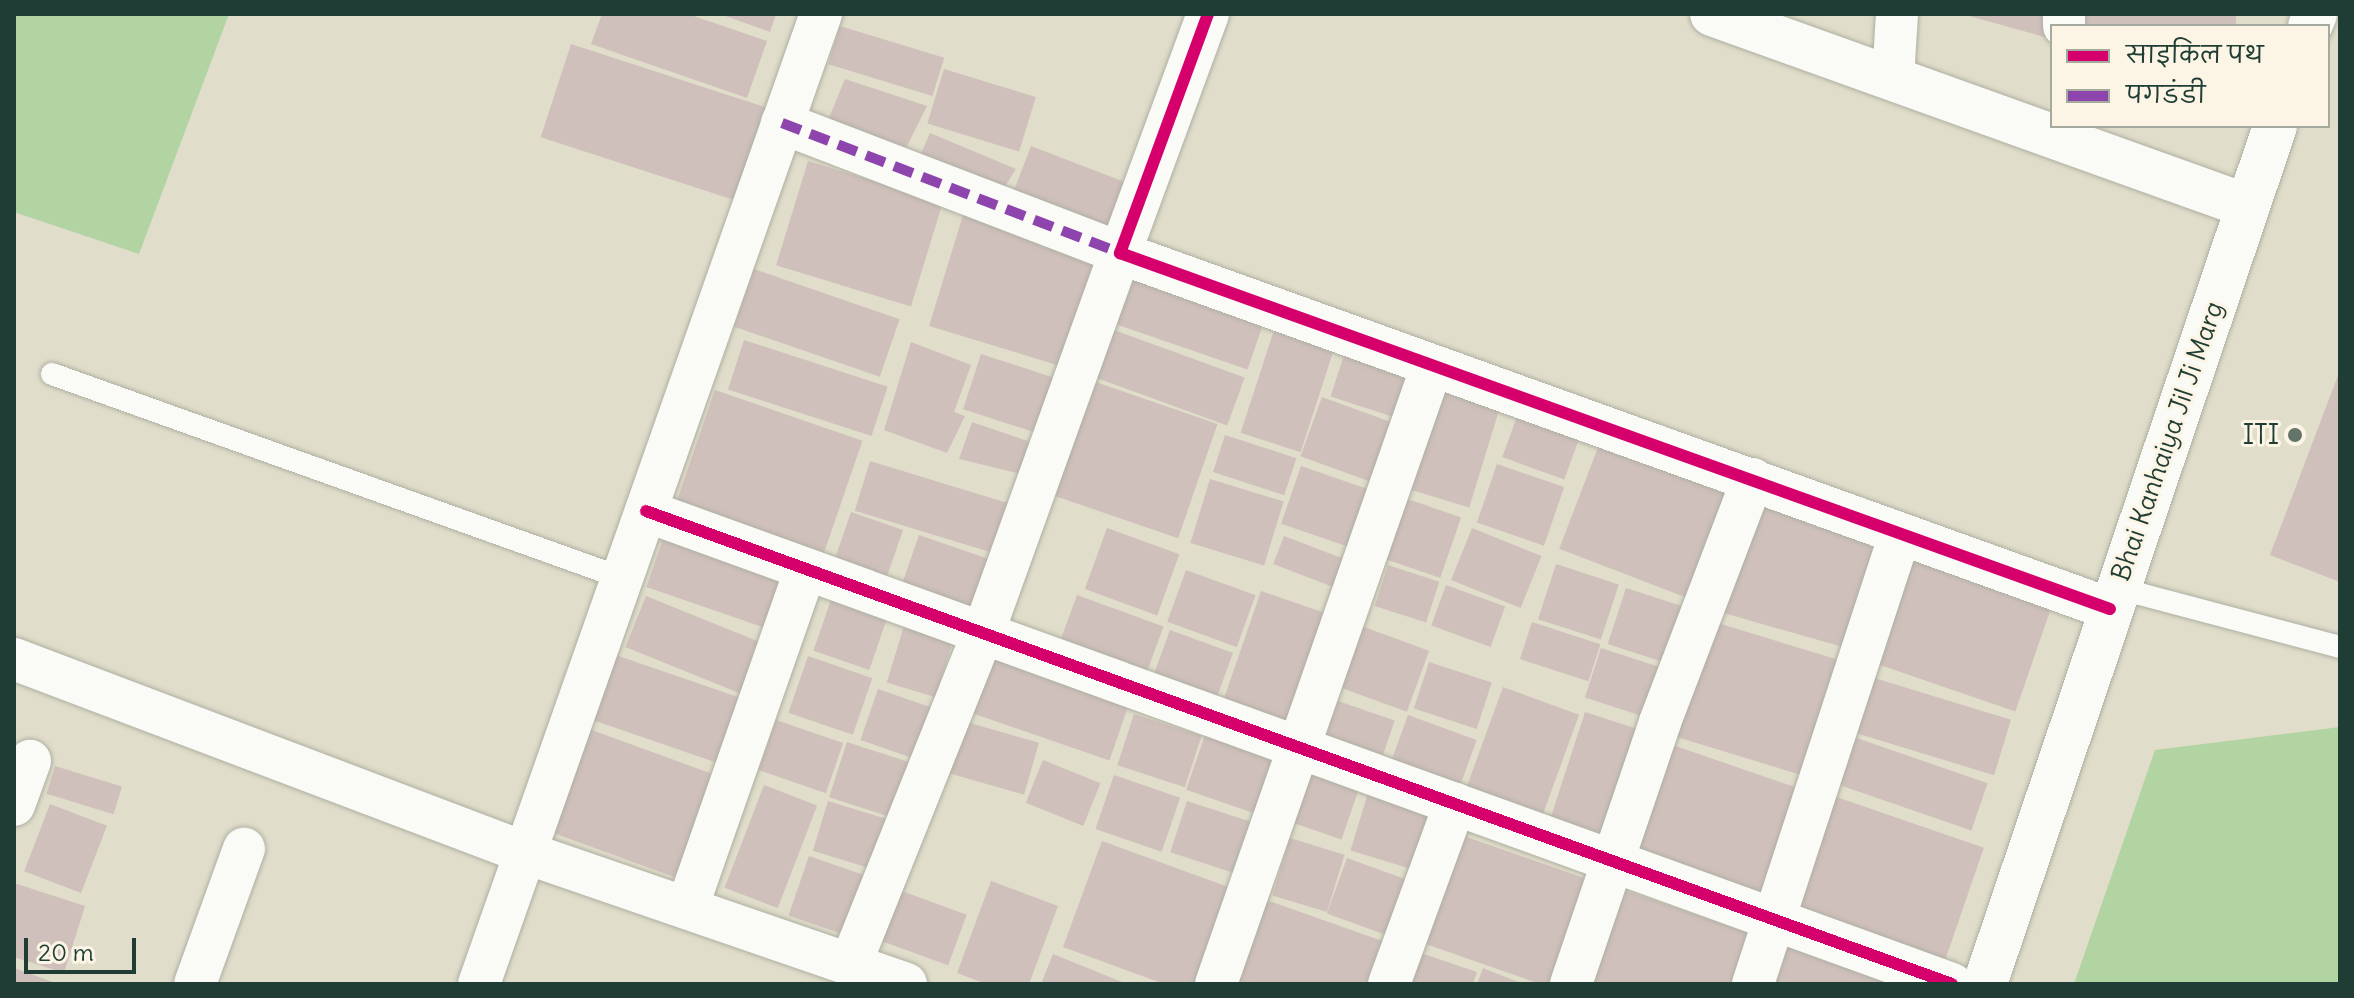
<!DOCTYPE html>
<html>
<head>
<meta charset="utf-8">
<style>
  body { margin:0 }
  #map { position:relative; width:2354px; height:998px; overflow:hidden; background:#e0ddca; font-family:Delius,"Playpen Sans Deva",sans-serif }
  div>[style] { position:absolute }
  .green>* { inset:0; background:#b2d3a2 }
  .building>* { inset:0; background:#d0c0bc; transform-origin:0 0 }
  .roads { filter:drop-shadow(0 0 2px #aeafa2) drop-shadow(0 0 2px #aeafa2) }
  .lane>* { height:22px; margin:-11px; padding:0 11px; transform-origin:11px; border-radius:11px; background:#fafaf7 }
  .street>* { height:42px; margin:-21px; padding:0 21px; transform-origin:21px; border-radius:21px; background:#fafaf7 }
  .secondary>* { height:44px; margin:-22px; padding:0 22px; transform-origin:22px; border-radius:22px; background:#fafaf7 }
  .quiet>* { height:10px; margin-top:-5px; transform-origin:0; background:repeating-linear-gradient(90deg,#8e44ad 0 20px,transparent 0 30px) }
  .cycleway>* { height:12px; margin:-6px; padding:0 6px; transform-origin:6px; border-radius:6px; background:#d6006c }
  .dots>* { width:22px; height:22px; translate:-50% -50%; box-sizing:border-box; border:4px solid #fcf5e5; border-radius:50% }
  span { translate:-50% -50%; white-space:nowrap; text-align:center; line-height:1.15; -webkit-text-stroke:6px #fcf5e5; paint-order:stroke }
  .poi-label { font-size:26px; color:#1f3d34 }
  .right { translate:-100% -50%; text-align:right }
  .street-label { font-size:26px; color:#1f3d34 }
  .frame { position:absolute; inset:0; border:16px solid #1f3d34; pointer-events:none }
  .legend { position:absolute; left:2050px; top:24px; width:280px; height:104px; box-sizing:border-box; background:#fcf5e5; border:2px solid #a4ab9e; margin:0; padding:10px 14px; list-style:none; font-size:24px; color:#1f3d34 }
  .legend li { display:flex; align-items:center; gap:16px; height:40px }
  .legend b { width:40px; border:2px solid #a4ab9e }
  .scale { position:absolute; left:24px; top:938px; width:112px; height:36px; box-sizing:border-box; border:4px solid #1f3d34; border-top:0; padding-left:10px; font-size:24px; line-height:28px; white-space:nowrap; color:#1f3d34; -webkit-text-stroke:6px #fcf5e5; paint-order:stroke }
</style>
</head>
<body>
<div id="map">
  <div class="green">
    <div style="clip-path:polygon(14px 14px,229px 14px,139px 254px,14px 212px)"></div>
    <div style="clip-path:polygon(2340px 727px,2340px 984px,2074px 984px,2155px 750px)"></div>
  </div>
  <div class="building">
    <div style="clip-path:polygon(602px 14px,688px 14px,767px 41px,747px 98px,591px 44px)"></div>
    <div style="clip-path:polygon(720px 14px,776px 14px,770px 32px)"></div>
    <div style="clip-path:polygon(1962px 14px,2058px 14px,2052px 39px)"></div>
    <div style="left:2084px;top:14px;width:152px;height:12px"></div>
    <div style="left:840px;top:26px;width:109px;height:40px;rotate:17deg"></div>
    <div style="left:571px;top:44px;width:205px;height:98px;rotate:18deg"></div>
    <div style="left:944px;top:69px;width:96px;height:57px;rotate:17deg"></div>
    <div style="clip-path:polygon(845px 79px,927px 106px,903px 154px,826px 125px)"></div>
    <div style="clip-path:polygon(930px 133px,1016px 169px,1000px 194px,917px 163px)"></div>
    <div style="left:1031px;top:146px;width:103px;height:56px;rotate:21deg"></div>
    <div style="left:808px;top:161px;width:141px;height:109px;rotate:17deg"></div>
    <div style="left:963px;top:215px;width:143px;height:116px;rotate:17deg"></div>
    <div style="left:1122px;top:264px;width:153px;height:59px;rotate:19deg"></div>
    <div style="left:754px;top:269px;width:154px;height:61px;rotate:19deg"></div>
    <div style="left:1114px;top:330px;width:139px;height:51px;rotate:20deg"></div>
    <div style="left:1274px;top:330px;width:63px;height:108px;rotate:18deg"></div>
    <div style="left:744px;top:340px;width:151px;height:52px;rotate:18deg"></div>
    <div style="clip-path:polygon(911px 342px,971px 365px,954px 412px,965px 416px,947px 453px,884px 430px)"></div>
    <div style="left:1346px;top:349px;width:67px;height:50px;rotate:18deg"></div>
    <div style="left:981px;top:354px;width:83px;height:58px;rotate:18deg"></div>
    <div style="clip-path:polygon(2340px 370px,2340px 582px,2270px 555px)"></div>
    <div style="left:1087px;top:379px;width:138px;height:121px;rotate:19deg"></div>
    <div style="left:1431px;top:383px;width:73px;height:108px;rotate:17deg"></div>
    <div style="left:715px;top:390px;width:156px;height:130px;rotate:19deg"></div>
    <div style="left:1322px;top:397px;width:90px;height:63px;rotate:20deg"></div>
    <div style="left:1519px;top:411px;width:66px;height:49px;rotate:20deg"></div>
    <div style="clip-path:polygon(972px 422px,1042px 446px,1030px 476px,959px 459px)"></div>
    <div style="left:1604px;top:432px;width:145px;height:125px;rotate:21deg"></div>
    <div style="left:1225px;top:435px;width:75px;height:39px;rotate:18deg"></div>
    <div style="left:870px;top:461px;width:161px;height:52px;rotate:17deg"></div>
    <div style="left:1497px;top:464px;width:71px;height:62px;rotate:19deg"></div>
    <div style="left:1301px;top:466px;width:78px;height:61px;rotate:19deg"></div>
    <div style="left:1210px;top:479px;width:77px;height:67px;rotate:17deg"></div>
    <div style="left:1393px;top:494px;width:72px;height:64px;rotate:19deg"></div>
    <div style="left:1754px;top:501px;width:141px;height:116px;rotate:16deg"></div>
    <div style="left:851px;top:512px;width:55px;height:57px;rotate:19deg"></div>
    <div style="left:1107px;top:528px;width:77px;height:65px;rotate:20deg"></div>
    <div style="left:1472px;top:528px;width:75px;height:56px;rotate:22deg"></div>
    <div style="left:919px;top:535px;width:86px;height:58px;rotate:19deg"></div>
    <div style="left:664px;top:536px;width:136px;height:54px;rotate:19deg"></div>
    <div style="left:1284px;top:536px;width:74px;height:30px;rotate:21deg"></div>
    <div style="left:1906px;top:547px;width:157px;height:120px;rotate:19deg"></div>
    <div style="left:1556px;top:564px;width:66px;height:58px;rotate:18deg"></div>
    <div style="left:1388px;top:565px;width:54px;height:43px;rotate:18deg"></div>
    <div style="left:1186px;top:570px;width:74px;height:55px;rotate:20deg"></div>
    <div style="left:1446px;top:585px;width:63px;height:43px;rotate:20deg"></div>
    <div style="left:1626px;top:588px;width:74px;height:59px;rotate:18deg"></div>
    <div style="left:1261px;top:591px;width:75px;height:125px;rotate:19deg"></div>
    <div style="left:833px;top:594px;width:59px;height:60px;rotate:19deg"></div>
    <div style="left:1077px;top:595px;width:92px;height:62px;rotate:20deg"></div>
    <div style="left:646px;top:596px;width:124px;height:55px;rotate:22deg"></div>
    <div style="left:1708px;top:620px;width:144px;height:121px;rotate:17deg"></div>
    <div style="left:1532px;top:622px;width:72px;height:39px;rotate:18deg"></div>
    <div style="left:1353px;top:623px;width:81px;height:65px;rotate:20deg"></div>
    <div style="left:904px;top:626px;width:51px;height:59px;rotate:17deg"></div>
    <div style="left:1170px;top:630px;width:67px;height:65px;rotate:20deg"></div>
    <div style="left:986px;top:646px;width:154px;height:68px;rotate:19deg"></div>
    <div style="left:1601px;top:648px;width:68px;height:52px;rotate:18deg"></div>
    <div style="left:607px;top:652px;width:140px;height:69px;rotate:19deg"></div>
    <div style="left:808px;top:656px;width:68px;height:60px;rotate:19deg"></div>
    <div style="left:1429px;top:662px;width:66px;height:49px;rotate:18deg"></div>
    <div style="left:1858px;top:673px;width:160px;height:58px;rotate:17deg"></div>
    <div style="left:1503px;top:687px;width:81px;height:121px;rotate:20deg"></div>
    <div style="left:878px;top:689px;width:68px;height:54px;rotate:19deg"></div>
    <div style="left:1338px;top:701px;width:60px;height:50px;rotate:19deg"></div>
    <div style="left:1585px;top:712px;width:69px;height:122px;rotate:18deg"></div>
    <div style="left:1134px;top:714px;width:71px;height:54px;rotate:18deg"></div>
    <div style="left:1408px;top:715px;width:73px;height:62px;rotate:20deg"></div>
    <div style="left:776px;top:720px;width:71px;height:53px;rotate:19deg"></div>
    <div style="left:963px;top:721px;width:79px;height:54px;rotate:16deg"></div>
    <div style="left:589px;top:729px;width:138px;height:110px;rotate:20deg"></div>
    <div style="left:1842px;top:733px;width:154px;height:50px;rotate:19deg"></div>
    <div style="left:1205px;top:735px;width:88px;height:58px;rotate:19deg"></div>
    <div style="left:1661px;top:741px;width:150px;height:122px;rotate:19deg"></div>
    <div style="left:847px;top:742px;width:75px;height:58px;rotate:18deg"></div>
    <div style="left:1043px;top:760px;width:62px;height:46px;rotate:22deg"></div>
    <div style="left:55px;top:766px;width:70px;height:29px;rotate:17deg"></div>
    <div style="left:1303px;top:767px;width:60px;height:56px;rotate:19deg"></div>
    <div style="left:1114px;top:775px;width:70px;height:57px;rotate:19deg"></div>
    <div style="left:764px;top:785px;width:57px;height:110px;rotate:21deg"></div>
    <div style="left:1368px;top:793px;width:74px;height:60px;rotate:17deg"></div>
    <div style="left:1825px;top:793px;width:168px;height:123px;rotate:19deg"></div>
    <div style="left:828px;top:801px;width:70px;height:52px;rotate:17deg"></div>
    <div style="left:1187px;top:801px;width:81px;height:54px;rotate:18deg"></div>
    <div style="left:50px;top:804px;width:61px;height:72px;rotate:21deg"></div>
    <div style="clip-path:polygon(1458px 834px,1601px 884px,1566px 984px,1540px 984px,1420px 942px)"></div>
    <div style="left:1290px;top:838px;width:57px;height:60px;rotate:17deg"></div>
    <div style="clip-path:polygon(1102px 841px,1242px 892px,1208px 984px,1164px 984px,1063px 947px)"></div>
    <div style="left:809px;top:856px;width:65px;height:63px;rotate:19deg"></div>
    <div style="left:1347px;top:858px;width:77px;height:59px;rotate:20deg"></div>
    <div style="clip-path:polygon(991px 881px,1058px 906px,1029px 984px,986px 984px,957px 973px)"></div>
    <div style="clip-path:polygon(14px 883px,85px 906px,64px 973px,14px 957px)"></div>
    <div style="clip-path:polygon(1615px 887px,1755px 935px,1738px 984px,1581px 984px)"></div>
    <div style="left:899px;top:890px;width:72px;height:54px;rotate:20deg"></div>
    <div style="clip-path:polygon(1261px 898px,1391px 944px,1377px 984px,1232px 984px)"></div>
    <div style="clip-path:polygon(1778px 940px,1909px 984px,1763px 984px)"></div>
    <div style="clip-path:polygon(1412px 950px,1477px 972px,1473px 984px,1400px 984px)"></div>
    <div style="clip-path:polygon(1053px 954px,1127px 984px,1041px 984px)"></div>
    <div style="clip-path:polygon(14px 968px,53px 982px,53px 984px,14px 984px)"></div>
    <div style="clip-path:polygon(1483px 968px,1523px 984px,1477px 984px)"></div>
  </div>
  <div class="roads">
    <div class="lane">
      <div style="left:52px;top:374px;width:605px;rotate:19.69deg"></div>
      <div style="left:2117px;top:588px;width:231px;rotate:14.8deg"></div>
    </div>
    <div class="street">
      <div style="left:1208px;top:14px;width:255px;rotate:110.2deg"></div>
      <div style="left:1120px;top:253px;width:1052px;rotate:19.78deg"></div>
      <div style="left:2064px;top:26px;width:12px;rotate:-90deg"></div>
      <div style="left:1893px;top:79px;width:65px;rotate:-86.5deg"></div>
      <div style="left:782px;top:123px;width:362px;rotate:21deg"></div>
      <div style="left:1120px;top:253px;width:404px;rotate:109.8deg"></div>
      <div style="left:983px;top:633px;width:358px;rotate:111.8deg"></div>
      <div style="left:646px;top:511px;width:1389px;rotate:19.91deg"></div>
      <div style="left:14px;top:659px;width:548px;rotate:20.75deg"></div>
      <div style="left:526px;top:853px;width:402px;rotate:19deg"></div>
      <div style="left:14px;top:805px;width:47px;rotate:-70deg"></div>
      <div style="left:687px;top:908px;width:359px;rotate:-70.7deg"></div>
      <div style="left:195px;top:984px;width:144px;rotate:-70.1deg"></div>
      <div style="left:479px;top:984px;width:1029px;rotate:-70.58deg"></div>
      <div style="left:1216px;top:984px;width:655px;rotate:-70.73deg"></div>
      <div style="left:1389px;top:984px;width:192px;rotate:-69.9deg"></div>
      <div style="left:1571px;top:984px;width:277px;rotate:-71.2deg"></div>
      <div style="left:1660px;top:722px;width:260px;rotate:-69.1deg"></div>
      <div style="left:1753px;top:984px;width:473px;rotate:-71.9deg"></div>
    </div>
    <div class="secondary">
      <div style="left:1712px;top:14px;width:568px;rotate:19.74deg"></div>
      <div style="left:2310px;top:26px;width:13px;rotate:-67deg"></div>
      <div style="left:1985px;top:984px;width:906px;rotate:-71.32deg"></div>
    </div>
  </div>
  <div class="quiet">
    <div style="left:782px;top:123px;width:362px;rotate:21deg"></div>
  </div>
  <div class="cycleway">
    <div style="left:1208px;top:14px;width:255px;rotate:110.2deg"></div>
    <div style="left:1120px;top:253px;width:1052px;rotate:19.78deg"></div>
    <div style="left:646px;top:511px;width:1389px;rotate:19.91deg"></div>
  </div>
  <div class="dots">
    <div style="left:2295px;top:435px;background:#637568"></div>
  </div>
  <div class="poi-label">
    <span class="right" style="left:2279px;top:435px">ITI</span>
  </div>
  <div class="street-label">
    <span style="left:2167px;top:441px;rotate:-71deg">Bhai Kanhaiya Jil Ji Marg</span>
  </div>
  <div class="frame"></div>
  <ul class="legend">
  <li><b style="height:10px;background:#d6006c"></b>साइकिल पथ</li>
  <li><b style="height:10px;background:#8e44ad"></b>पगडंडी</li>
  </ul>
  <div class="scale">20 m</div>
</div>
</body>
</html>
